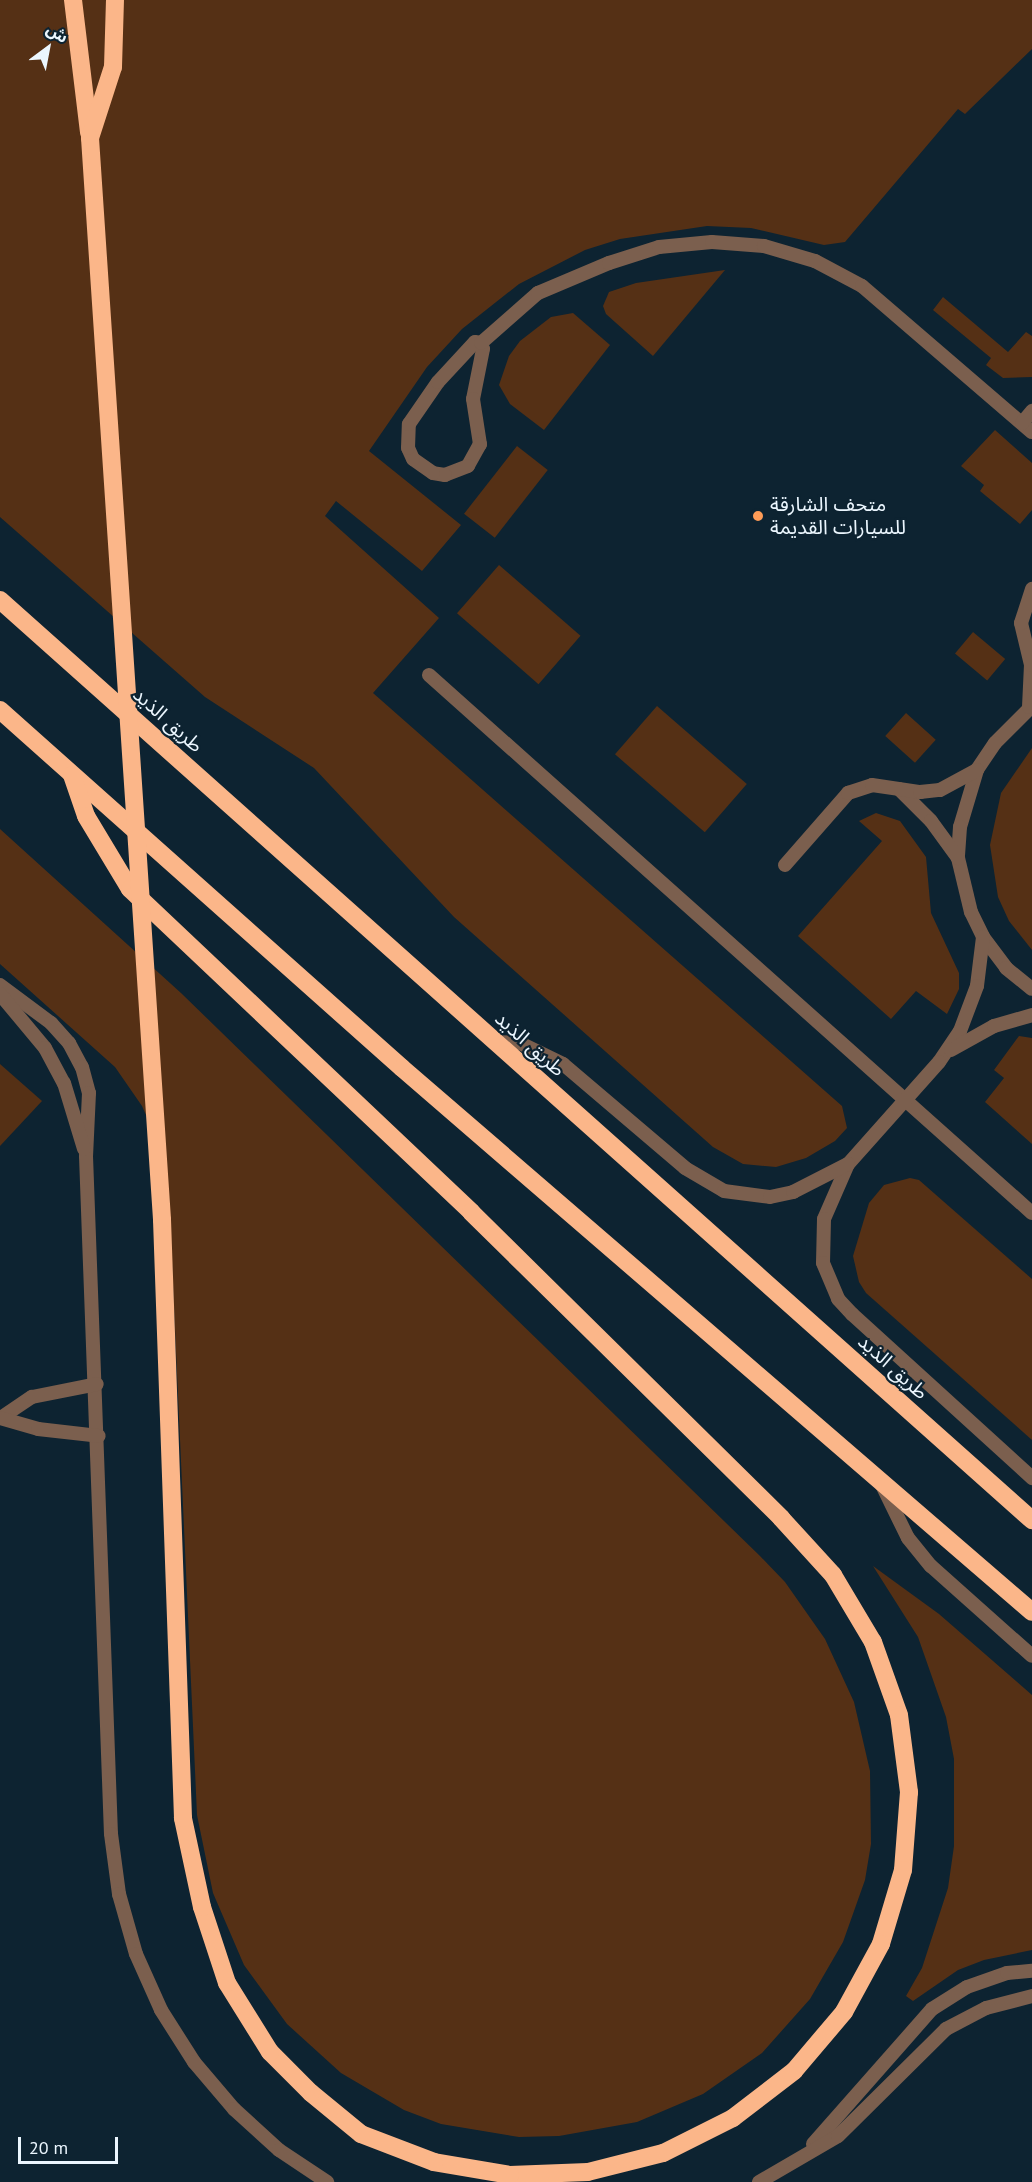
<!DOCTYPE html>
<html>
<head>
<meta charset="utf-8">
<style>
  body { margin:0 }
  #map { position:relative; width:1032px; height:2182px; overflow:hidden; background:#0d2331; font-family:"PT Sans","Noto Sans Arabic",sans-serif }
  div>[style] { position:absolute }
  .green>* { inset:0; background:#553015; transform-origin:0 0 }
  .lane>* { height:14px; margin:-7px; padding:0 7px; transform-origin:7px; border-radius:7px; background:#7b5f4e }
  .highway>* { height:18px; margin:-9px; padding:0 9px; transform-origin:9px; border-radius:9px; background:#fbb689 }
  .highway-bridge>* { height:18px; margin:-9px; padding:0 9px; transform-origin:9px; border-radius:9px; background:#fbb689 }
  .dots>* { width:16px; height:16px; translate:-50% -50%; box-sizing:border-box; border:3px solid #0d2331; border-radius:50% }
  span { translate:-50% -50%; white-space:nowrap; text-align:center; line-height:1.15; -webkit-text-stroke:4.5px #0d2331; paint-order:stroke }
  .poi-label { font-size:20px; color:#ebf6fe }
  .left { translate:0 -50%; text-align:left }
  .street-label { font-size:20px; color:#ebf6fe }
  .north { position:absolute; left:18px; top:18px; width:60px; height:60px; -webkit-text-stroke:4px #0d2331; paint-order:stroke; rotate:32deg; font-size:16px; font-weight:700; line-height:24px; text-align:center; color:#ebf6fe }
  .north::after { content:''; display:block; margin:auto; width:21px; height:27px; background:#ebf6fe; clip-path:polygon(50% 0,100% 100%,50% 72%,0 100%) }
  .scale { position:absolute; left:18px; top:2137px; width:100px; height:27px; box-sizing:border-box; border:3px solid #ebf6fe; border-top:0; padding-left:8px; font-size:18px; line-height:21px; white-space:nowrap; color:#ebf6fe; -webkit-text-stroke:4px #0d2331; paint-order:stroke }
</style>
</head>
<body>
<div id="map">
  <div class="green">
    <div style="clip-path:polygon(0 0,1032px 0,1032px 49px,965px 114px,958px 109px,845px 242px,824px 245px,751px 228px,707px 226px,620px 239px,585px 250px,519px 284px,462px 329px,427px 367px,369px 451px,461px 525px,422px 571px,336px 501px,325px 516px,439px 618px,373px 693px,842px 1106px,847px 1128px,835px 1141px,806px 1158px,776px 1167px,743px 1164px,713px 1147px,454px 917px,314px 768px,205px 697px,0 517px)"></div>
    <div style="clip-path:polygon(725px 270px,653px 356px,606px 314px,603px 306px,609px 292px,636px 283px)"></div>
    <div style="clip-path:polygon(943px 297px,1008px 352px,1026px 332px,1032px 336px,1032px 377px,1003px 378px,986px 365px,991px 358px,933px 310px)"></div>
    <div style="clip-path:polygon(573px 313px,610px 345px,544px 430px,510px 404px,499px 385px,509px 356px,520px 341px,551px 317px)"></div>
    <div style="clip-path:polygon(995px 430px,1032px 463px,1032px 510px,1020px 524px,980px 491px,984px 485px,961px 466px)"></div>
    <div style="left:517px;top:446px;width:39px;height:86px;rotate:38deg"></div>
    <div style="left:499px;top:565px;width:108px;height:64px;rotate:41deg"></div>
    <div style="left:973px;top:632px;width:42px;height:28px;rotate:40deg"></div>
    <div style="left:657px;top:706px;width:119px;height:64px;rotate:41deg"></div>
    <div style="left:906px;top:713px;width:40px;height:31px;rotate:42deg"></div>
    <div style="clip-path:polygon(1032px 748px,1032px 950px,1009px 921px,998px 897px,990px 845px,1001px 793px)"></div>
    <div style="clip-path:polygon(876px 813px,900px 821px,926px 857px,931px 913px,959px 973px,959px 989px,947px 1014px,916px 991px,891px 1019px,798px 936px,882px 841px,859px 821px)"></div>
    <div style="clip-path:polygon(0 829px,181px 993px,760px 1556px,785px 1582px,825px 1639px,854px 1702px,870px 1771px,871px 1844px,865px 1880px,843px 1942px,810px 1999px,762px 2053px,703px 2094px,637px 2122px,559px 2136px,519px 2137px,441px 2124px,404px 2110px,341px 2073px,287px 2024px,244px 1965px,213px 1893px,197px 1815px,169px 1196px,161px 1149px,142px 1106px,115px 1067px,0 964px)"></div>
    <div style="clip-path:polygon(1019px 1036px,1032px 1038px,1032px 1144px,985px 1102px,1004px 1078px,994px 1070px)"></div>
    <div style="clip-path:polygon(0 1064px,42px 1101px,0 1146px)"></div>
    <div style="clip-path:polygon(910px 1178px,919px 1180px,1032px 1279px,1032px 1440px,866px 1293px,859px 1282px,853px 1256px,869px 1203px,884px 1185px)"></div>
    <div style="clip-path:polygon(873px 1566px,939px 1614px,1032px 1695px,1032px 1950px,984px 1960px,958px 1970px,913px 2001px,906px 1996px,922px 1968px,948px 1888px,954px 1846px,954px 1759px,946px 1717px,918px 1637px)"></div>
  </div>
  <div class="lane">
    <div style="left:475px;top:342px;width:6px;rotate:9deg"></div>
    <div style="left:481px;top:343px;width:6px;rotate:72deg"></div>
    <div style="left:483px;top:349px;width:51px;rotate:101.3deg"></div>
    <div style="left:473px;top:399px;width:46px;rotate:81.2deg"></div>
    <div style="left:480px;top:444px;width:25px;rotate:119deg"></div>
    <div style="left:468px;top:466px;width:25px;rotate:159deg"></div>
    <div style="left:445px;top:475px;width:12px;rotate:-171deg"></div>
    <div style="left:433px;top:473px;width:24px;rotate:-145deg"></div>
    <div style="left:413px;top:459px;width:12px;rotate:-114deg"></div>
    <div style="left:408px;top:448px;width:24px;rotate:-88deg"></div>
    <div style="left:409px;top:424px;width:51px;rotate:-55.4deg"></div>
    <div style="left:438px;top:382px;width:54px;rotate:-47.2deg"></div>
    <div style="left:481px;top:343px;width:76px;rotate:-41.3deg"></div>
    <div style="left:538px;top:293px;width:77px;rotate:-22.9deg"></div>
    <div style="left:609px;top:263px;width:52px;rotate:-17.7deg"></div>
    <div style="left:659px;top:247px;width:53px;rotate:-5.4deg"></div>
    <div style="left:712px;top:242px;width:52px;rotate:4.4deg"></div>
    <div style="left:764px;top:246px;width:53px;rotate:16.4deg"></div>
    <div style="left:815px;top:261px;width:53px;rotate:28deg"></div>
    <div style="left:862px;top:286px;width:224px;rotate:40.7deg"></div>
    <div style="left:1022px;top:423px;width:16px;rotate:-50deg"></div>
    <div style="left:429px;top:675px;width:808px;rotate:41.74deg"></div>
    <div style="left:1032px;top:706px;width:52px;rotate:135deg"></div>
    <div style="left:995px;top:743px;width:32px;rotate:124deg"></div>
    <div style="left:977px;top:770px;width:59px;rotate:106.6deg"></div>
    <div style="left:960px;top:827px;width:31px;rotate:94deg"></div>
    <div style="left:958px;top:858px;width:56px;rotate:76.5deg"></div>
    <div style="left:971px;top:912px;width:28px;rotate:64deg"></div>
    <div style="left:983px;top:937px;width:39px;rotate:53deg"></div>
    <div style="left:1006px;top:968px;width:33px;rotate:39deg"></div>
    <div style="left:1029px;top:707px;width:42px;rotate:-87.3deg"></div>
    <div style="left:1031px;top:665px;width:43px;rotate:-103.4deg"></div>
    <div style="left:1021px;top:623px;width:36px;rotate:-72deg"></div>
    <div style="left:899px;top:789px;width:45px;rotate:45deg"></div>
    <div style="left:931px;top:821px;width:46px;rotate:53.9deg"></div>
    <div style="left:785px;top:865px;width:96px;rotate:-48.8deg"></div>
    <div style="left:848px;top:793px;width:25px;rotate:-18deg"></div>
    <div style="left:872px;top:785px;width:49px;rotate:8.3deg"></div>
    <div style="left:920px;top:792px;width:20px;rotate:-6deg"></div>
    <div style="left:940px;top:790px;width:42px;rotate:-28.4deg"></div>
    <div style="left:983px;top:937px;width:49px;rotate:97deg"></div>
    <div style="left:977px;top:986px;width:48px;rotate:110.7deg"></div>
    <div style="left:960px;top:1031px;width:37px;rotate:124deg"></div>
    <div style="left:939px;top:1062px;width:137px;rotate:131.7deg"></div>
    <div style="left:848px;top:1164px;width:60px;rotate:113.6deg"></div>
    <div style="left:824px;top:1219px;width:44px;rotate:91.3deg"></div>
    <div style="left:823px;top:1263px;width:39px;rotate:67deg"></div>
    <div style="left:838px;top:1299px;width:21px;rotate:47deg"></div>
    <div style="left:852px;top:1314px;width:244px;rotate:42.3deg"></div>
    <div style="left:0;top:985px;width:64px;rotate:36.7deg"></div>
    <div style="left:51px;top:1023px;width:27px;rotate:48deg"></div>
    <div style="left:69px;top:1043px;width:27px;rotate:62deg"></div>
    <div style="left:82px;top:1067px;width:27px;rotate:75deg"></div>
    <div style="left:89px;top:1093px;width:63px;rotate:92.7deg"></div>
    <div style="left:86px;top:1156px;width:678px;rotate:87.89deg"></div>
    <div style="left:111px;top:1834px;width:61px;rotate:82.4deg"></div>
    <div style="left:119px;top:1894px;width:62px;rotate:74.2deg"></div>
    <div style="left:136px;top:1954px;width:61px;rotate:65.9deg"></div>
    <div style="left:161px;top:2010px;width:62px;rotate:57.6deg"></div>
    <div style="left:194px;top:2062px;width:62px;rotate:49.6deg"></div>
    <div style="left:234px;top:2109px;width:61px;rotate:42.3deg"></div>
    <div style="left:279px;top:2150px;width:58px;rotate:33.7deg"></div>
    <div style="left:0;top:994px;width:70px;rotate:50.2deg"></div>
    <div style="left:45px;top:1048px;width:40px;rotate:62deg"></div>
    <div style="left:64px;top:1083px;width:69px;rotate:73.1deg"></div>
    <div style="left:494px;top:1042px;width:26px;rotate:2deg"></div>
    <div style="left:520px;top:1043px;width:48px;rotate:26deg"></div>
    <div style="left:563px;top:1064px;width:160px;rotate:40.4deg"></div>
    <div style="left:685px;top:1168px;width:45px;rotate:30.5deg"></div>
    <div style="left:724px;top:1191px;width:46px;rotate:7.4deg"></div>
    <div style="left:770px;top:1197px;width:24px;rotate:-12deg"></div>
    <div style="left:793px;top:1192px;width:62px;rotate:-27deg"></div>
    <div style="left:951px;top:1050px;width:49px;rotate:-29.2deg"></div>
    <div style="left:994px;top:1026px;width:40px;rotate:-16deg"></div>
    <div style="left:2px;top:1417px;width:36px;rotate:-34deg"></div>
    <div style="left:32px;top:1397px;width:66px;rotate:-11.3deg"></div>
    <div style="left:0;top:1418px;width:40px;rotate:16deg"></div>
    <div style="left:38px;top:1429px;width:61px;rotate:6.5deg"></div>
    <div style="left:881px;top:1483px;width:61px;rotate:63.9deg"></div>
    <div style="left:908px;top:1538px;width:36px;rotate:51deg"></div>
    <div style="left:931px;top:1566px;width:135px;rotate:41.7deg"></div>
    <div style="left:813px;top:2144px;width:180px;rotate:-48.6deg"></div>
    <div style="left:932px;top:2009px;width:41px;rotate:-32.2deg"></div>
    <div style="left:967px;top:1987px;width:42px;rotate:-19.3deg"></div>
    <div style="left:1007px;top:1973px;width:25px;rotate:-5deg"></div>
    <div style="left:759px;top:2182px;width:91px;rotate:-30.2deg"></div>
    <div style="left:838px;top:2136px;width:152px;rotate:-44.7deg"></div>
    <div style="left:946px;top:2029px;width:45px;rotate:-27.7deg"></div>
    <div style="left:986px;top:2008px;width:48px;rotate:-14.6deg"></div>
  </div>
  <div class="highway">
    <div style="left:73px;top:0;width:134px;rotate:83.1deg"></div>
    <div style="left:90px;top:138px;width:75px;rotate:-72.1deg"></div>
    <div style="left:113px;top:67px;width:67px;rotate:-88.3deg"></div>
    <div style="left:0;top:600px;width:1383px;rotate:41.72deg"></div>
    <div style="left:0;top:710px;width:538px;rotate:41.69deg"></div>
    <div style="left:402px;top:1068px;width:832px;rotate:40.81deg"></div>
    <div style="left:72px;top:775px;width:43px;rotate:71.1deg"></div>
    <div style="left:86px;top:816px;width:85px;rotate:58.9deg"></div>
    <div style="left:130px;top:889px;width:470px;rotate:43.4deg"></div>
    <div style="left:471px;top:1212px;width:436px;rotate:44.6deg"></div>
    <div style="left:781px;top:1518px;width:77px;rotate:47.6deg"></div>
    <div style="left:833px;top:1575px;width:78px;rotate:59.2deg"></div>
    <div style="left:873px;top:1642px;width:77px;rotate:70.4deg"></div>
    <div style="left:899px;top:1715px;width:78px;rotate:82.6deg"></div>
    <div style="left:909px;top:1792px;width:78px;rotate:94.4deg"></div>
    <div style="left:903px;top:1870px;width:77px;rotate:106.6deg"></div>
    <div style="left:881px;top:1944px;width:77px;rotate:118.6deg"></div>
    <div style="left:844px;top:2012px;width:77px;rotate:130.3deg"></div>
    <div style="left:794px;top:2071px;width:77px;rotate:142.4deg"></div>
    <div style="left:733px;top:2118px;width:78px;rotate:153.4deg"></div>
    <div style="left:663px;top:2153px;width:77px;rotate:165.8deg"></div>
    <div style="left:588px;top:2172px;width:78px;rotate:177.8deg"></div>
    <div style="left:510px;top:2175px;width:77px;rotate:-170.3deg"></div>
    <div style="left:434px;top:2162px;width:78px;rotate:-159deg"></div>
    <div style="left:361px;top:2134px;width:65px;rotate:-140.6deg"></div>
    <div style="left:311px;top:2093px;width:58px;rotate:-135deg"></div>
    <div style="left:270px;top:2052px;width:81px;rotate:-121.9deg"></div>
    <div style="left:227px;top:1983px;width:80px;rotate:-108.2deg"></div>
    <div style="left:202px;top:1907px;width:91px;rotate:-102.1deg"></div>
    <div style="left:183px;top:1818px;width:598px;rotate:-92.01deg"></div>
  </div>
  <div class="highway-bridge">
    <div style="left:90px;top:138px;width:1084px;rotate:86.19deg"></div>
  </div>
  <div class="dots">
    <div style="left:758px;top:516px;background:#fe9c57"></div>
  </div>
  <div class="poi-label">
    <span class="left" style="left:770px;top:516px">متحف الشارقة<br>للسيارات القديمة</span>
  </div>
  <div class="street-label">
    <span style="left:168px;top:720px;rotate:42deg">طريق الذيد</span>
    <span style="left:530px;top:1044px;rotate:42deg">طريق الذيد</span>
    <span style="left:893px;top:1367px;rotate:42deg">طريق الذيد</span>
  </div>
  <div class="north">ش</div>
  <div class="scale">20 m</div>
</div>
</body>
</html>
